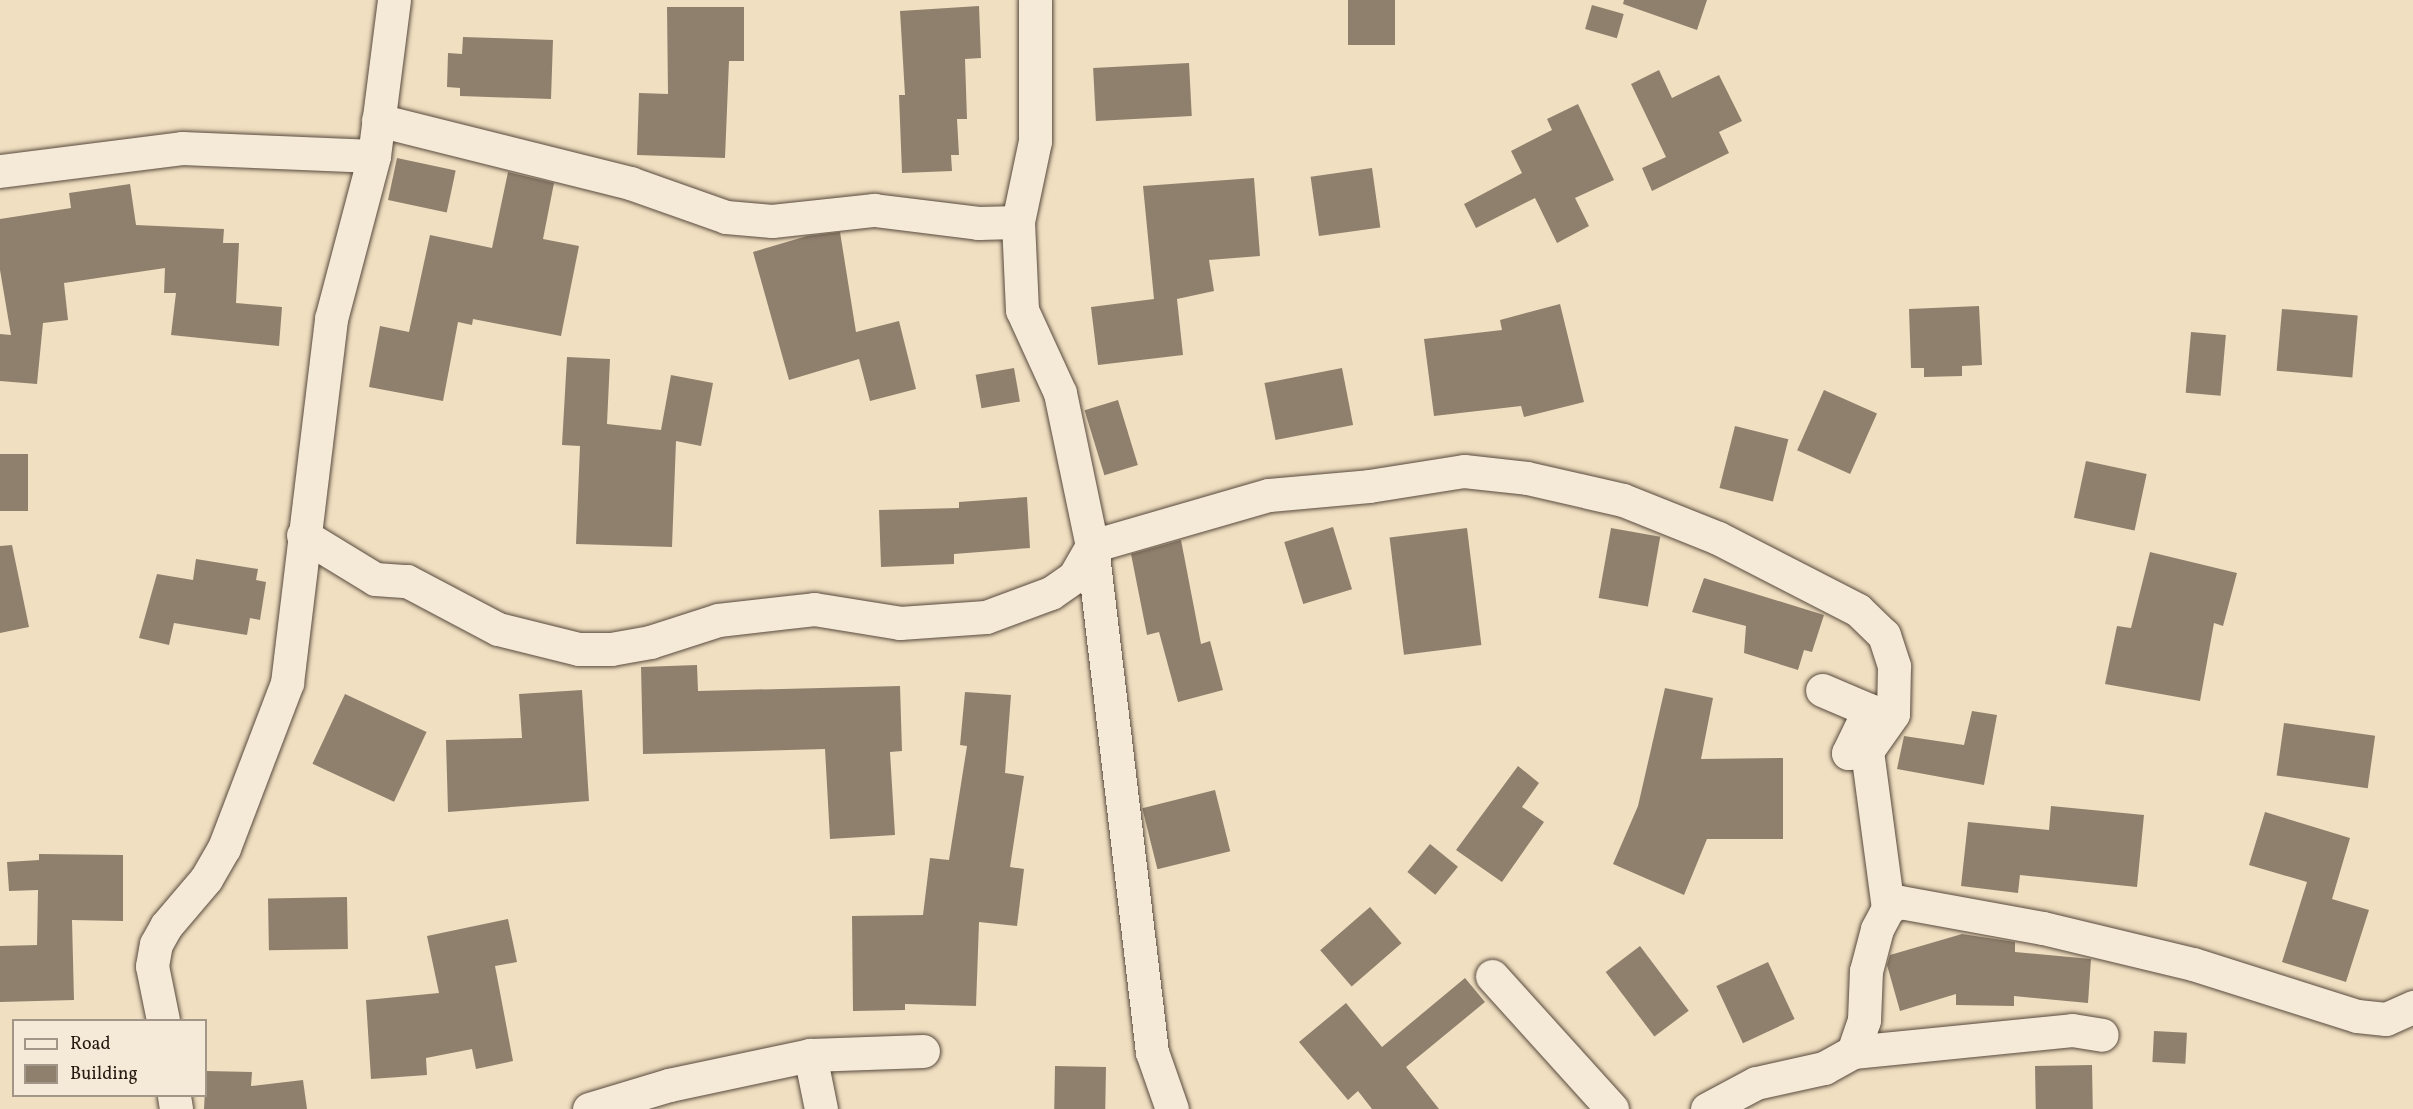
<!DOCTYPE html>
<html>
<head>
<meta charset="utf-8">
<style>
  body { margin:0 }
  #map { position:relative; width:2413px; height:1109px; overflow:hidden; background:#f0dfc1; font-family:Vollkorn,serif }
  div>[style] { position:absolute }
  .building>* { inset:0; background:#8f806d; transform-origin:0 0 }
  .roads { filter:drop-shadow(0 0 2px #584a3d) drop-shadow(0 0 2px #584a3d) }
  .street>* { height:33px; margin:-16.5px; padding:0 16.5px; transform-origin:16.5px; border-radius:16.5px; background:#f5ead7 }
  span { translate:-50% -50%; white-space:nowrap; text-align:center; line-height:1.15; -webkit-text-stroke:6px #f5ead7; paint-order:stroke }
  .legend { position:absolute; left:12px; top:1019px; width:195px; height:78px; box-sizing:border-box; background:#f5ead7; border:2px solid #a29688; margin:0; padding:8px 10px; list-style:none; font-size:18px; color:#251911 }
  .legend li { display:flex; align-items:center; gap:12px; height:30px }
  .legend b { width:30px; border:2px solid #a29688 }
</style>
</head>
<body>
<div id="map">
  <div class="building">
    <div style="left:1348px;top:0;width:47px;height:45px"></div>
    <div style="clip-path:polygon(1624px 0,1707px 0,1697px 30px,1623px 4px)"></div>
    <div style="left:1592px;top:5px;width:33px;height:25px;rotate:16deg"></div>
    <div style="clip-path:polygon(979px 6px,981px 58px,965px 59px,967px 119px,957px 119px,959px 155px,951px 155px,952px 171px,902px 173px,899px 95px,905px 95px,900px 11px)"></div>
    <div style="clip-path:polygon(667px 7px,744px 7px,744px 61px,729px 61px,725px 158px,637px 155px,639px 93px,668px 94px)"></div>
    <div style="clip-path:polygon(463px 37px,553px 40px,551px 99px,460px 96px,460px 88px,447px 87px,448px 53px,462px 54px)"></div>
    <div style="left:1189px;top:63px;width:53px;height:96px;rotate:87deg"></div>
    <div style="clip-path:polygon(1659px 70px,1672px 98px,1719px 75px,1742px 121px,1719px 132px,1729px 153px,1652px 191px,1642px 168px,1666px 157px,1631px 84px)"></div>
    <div style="clip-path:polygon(1578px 104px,1614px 180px,1575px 198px,1589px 226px,1557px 243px,1535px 198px,1476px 228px,1464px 204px,1522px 173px,1511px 151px,1552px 130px,1547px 119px)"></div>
    <div style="left:397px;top:158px;width:60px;height:43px;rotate:12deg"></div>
    <div style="left:1372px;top:168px;width:60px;height:62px;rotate:82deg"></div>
    <div style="clip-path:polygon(508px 172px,554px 183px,543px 239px,579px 246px,561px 336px,473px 319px,472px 325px,458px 322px,443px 401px,369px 387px,380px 326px,409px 332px,430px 235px,492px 248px)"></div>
    <div style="clip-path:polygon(1254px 178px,1260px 256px,1209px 260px,1214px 291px,1177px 299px,1183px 355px,1098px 365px,1091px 307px,1154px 299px,1143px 186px)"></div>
    <div style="clip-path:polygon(130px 184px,136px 225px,224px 229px,223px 243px,239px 243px,236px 303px,282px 307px,279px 346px,171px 335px,176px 293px,164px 293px,165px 268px,64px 283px,68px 320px,43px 323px,37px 384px,0 381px,0 334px,11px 335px,0 270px,0 219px,71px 208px,69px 193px)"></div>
    <div style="clip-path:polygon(840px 232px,856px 332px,899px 321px,916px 389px,870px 401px,859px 359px,789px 380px,753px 252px,807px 236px)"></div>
    <div style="clip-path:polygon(1560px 304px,1584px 402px,1524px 417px,1521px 406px,1434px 416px,1424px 339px,1502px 330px,1500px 320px)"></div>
    <div style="clip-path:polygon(1979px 306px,1982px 365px,1962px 366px,1962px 376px,1924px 377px,1924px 368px,1911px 368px,1909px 309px)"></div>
    <div style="left:2282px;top:309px;width:76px;height:62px;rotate:5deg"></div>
    <div style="left:2191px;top:332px;width:35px;height:61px;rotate:5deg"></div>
    <div style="clip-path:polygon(567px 357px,610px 359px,607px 424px,661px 430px,671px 375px,713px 383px,701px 446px,676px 441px,672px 547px,576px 544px,580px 446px,562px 445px)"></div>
    <div style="left:1014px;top:368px;width:34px;height:39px;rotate:80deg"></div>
    <div style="left:1342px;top:368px;width:58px;height:79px;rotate:79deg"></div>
    <div style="left:1824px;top:390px;width:58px;height:66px;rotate:24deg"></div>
    <div style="left:1118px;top:400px;width:68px;height:35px;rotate:73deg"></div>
    <div style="left:1735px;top:426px;width:55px;height:64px;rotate:14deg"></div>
    <div style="left:0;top:454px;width:28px;height:57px"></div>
    <div style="left:2086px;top:461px;width:62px;height:58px;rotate:12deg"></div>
    <div style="clip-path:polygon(1027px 497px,1030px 548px,954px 554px,954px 564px,881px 567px,879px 510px,959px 508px,959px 502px)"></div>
    <div style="left:1333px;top:527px;width:65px;height:51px;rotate:73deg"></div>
    <div style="left:1467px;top:528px;width:118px;height:78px;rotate:83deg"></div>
    <div style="left:1611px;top:528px;width:50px;height:71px;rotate:10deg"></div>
    <div style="clip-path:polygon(1181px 540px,1201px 644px,1210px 641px,1223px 690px,1178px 702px,1159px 632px,1147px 635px,1131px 554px)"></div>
    <div style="clip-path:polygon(12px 545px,29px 627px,0 633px,0 546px)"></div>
    <div style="clip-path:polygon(2150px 552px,2237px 573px,2223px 626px,2214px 623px,2200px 701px,2105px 684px,2117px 626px,2131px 628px)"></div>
    <div style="clip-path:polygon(196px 559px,258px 569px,256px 580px,266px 582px,260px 620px,250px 618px,247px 635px,174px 623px,169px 645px,139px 638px,157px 574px,193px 580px)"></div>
    <div style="clip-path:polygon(1704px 578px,1824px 615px,1812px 652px,1804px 650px,1798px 670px,1744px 653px,1746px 626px,1692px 612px)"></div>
    <div style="clip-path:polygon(697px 665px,698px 691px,900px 686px,902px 751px,890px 752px,895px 835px,830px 839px,825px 749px,643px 754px,641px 667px)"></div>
    <div style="clip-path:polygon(1665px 688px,1713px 698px,1701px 759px,1783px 758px,1783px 839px,1707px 839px,1684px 895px,1613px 864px,1638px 806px)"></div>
    <div style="clip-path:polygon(582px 690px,589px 801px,448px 812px,446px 740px,522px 738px,519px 694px)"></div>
    <div style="clip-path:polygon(965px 692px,1011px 695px,1005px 773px,1024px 776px,1010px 867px,1024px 869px,1017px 926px,979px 922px,976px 1006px,905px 1004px,905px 1010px,853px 1011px,852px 916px,923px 915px,930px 858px,949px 860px,967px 746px,960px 745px)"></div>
    <div style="left:345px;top:694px;width:90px;height:77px;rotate:25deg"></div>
    <div style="clip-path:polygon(1972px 711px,1997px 715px,1984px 785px,1897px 769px,1904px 736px,1964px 745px)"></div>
    <div style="left:2284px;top:723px;width:92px;height:53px;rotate:8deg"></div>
    <div style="clip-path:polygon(1518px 766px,1539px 783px,1522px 807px,1544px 822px,1502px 882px,1456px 850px)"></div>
    <div style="left:1215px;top:790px;width:63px;height:75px;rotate:76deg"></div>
    <div style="clip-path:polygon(2051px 806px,2144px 815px,2137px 887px,2020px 875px,2018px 893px,1961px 886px,1968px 822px,2049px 830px)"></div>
    <div style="clip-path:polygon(2265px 812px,2350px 838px,2332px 899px,2369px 910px,2346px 982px,2282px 962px,2307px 882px,2249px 865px)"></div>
    <div style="left:1430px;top:844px;width:36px;height:36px;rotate:39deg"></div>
    <div style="clip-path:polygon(39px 854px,123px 855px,123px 921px,72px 920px,74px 1000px,0 1002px,0 946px,37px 945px,38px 890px,9px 891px,7px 862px,39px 860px)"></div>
    <div style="left:347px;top:897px;width:52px;height:79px;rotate:89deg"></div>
    <div style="left:1370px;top:907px;width:48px;height:66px;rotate:49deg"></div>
    <div style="clip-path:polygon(508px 919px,517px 962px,495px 966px,513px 1061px,476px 1069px,472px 1049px,426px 1058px,427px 1075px,371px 1079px,366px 1000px,439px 993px,427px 936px)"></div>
    <div style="clip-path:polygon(1962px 934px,2015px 942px,2015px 952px,2091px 959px,2088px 1003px,2014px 996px,2014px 1006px,1956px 1005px,1956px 994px,1900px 1011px,1887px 965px,1890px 955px)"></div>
    <div style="left:1640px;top:946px;width:81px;height:43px;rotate:53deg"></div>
    <div style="left:1768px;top:962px;width:63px;height:57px;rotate:65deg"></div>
    <div style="clip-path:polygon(1465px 978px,1485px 1002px,1406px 1067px,1439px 1109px,1372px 1109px,1358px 1091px,1348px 1100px,1299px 1042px,1346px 1003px,1382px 1047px)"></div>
    <div style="left:2154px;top:1031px;width:33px;height:31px;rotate:3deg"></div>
    <div style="left:2092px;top:1065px;width:44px;height:57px;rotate:89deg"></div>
    <div style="left:1055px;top:1066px;width:51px;height:43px;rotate:1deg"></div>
    <div style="clip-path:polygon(206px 1071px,252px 1072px,251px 1086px,303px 1080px,307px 1109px,204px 1109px)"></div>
  </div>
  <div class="roads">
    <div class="street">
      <div style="left:1035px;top:0;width:141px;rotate:90deg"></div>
      <div style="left:1035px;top:141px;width:83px;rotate:101.9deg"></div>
      <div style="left:1018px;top:222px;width:88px;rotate:87.4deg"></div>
      <div style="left:1022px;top:310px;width:91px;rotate:65.4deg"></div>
      <div style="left:1060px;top:393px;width:156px;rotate:78.2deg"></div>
      <div style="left:1092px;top:546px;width:510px;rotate:83.24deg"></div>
      <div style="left:1152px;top:1052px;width:60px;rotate:70.7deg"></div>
      <div style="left:378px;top:120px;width:260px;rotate:14deg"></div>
      <div style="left:630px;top:183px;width:102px;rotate:19.5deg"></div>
      <div style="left:726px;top:217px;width:46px;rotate:5deg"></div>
      <div style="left:772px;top:221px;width:103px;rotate:-6.2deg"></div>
      <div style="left:874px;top:210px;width:105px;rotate:7.1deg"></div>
      <div style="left:978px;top:223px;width:40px;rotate:-1.4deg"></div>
      <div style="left:0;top:171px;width:183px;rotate:-7.2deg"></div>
      <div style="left:182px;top:148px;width:192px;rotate:2.4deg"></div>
      <div style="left:303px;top:535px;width:84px;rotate:31.4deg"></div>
      <div style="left:375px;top:579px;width:32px;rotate:4deg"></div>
      <div style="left:407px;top:581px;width:103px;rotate:27.8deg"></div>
      <div style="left:498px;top:629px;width:83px;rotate:13.9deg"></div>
      <div style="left:579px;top:649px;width:32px"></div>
      <div style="left:611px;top:649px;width:40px;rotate:-10deg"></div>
      <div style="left:650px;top:642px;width:71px;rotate:-17.9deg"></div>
      <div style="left:718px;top:620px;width:97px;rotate:-6.5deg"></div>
      <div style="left:814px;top:609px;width:87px;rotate:9.2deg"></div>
      <div style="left:900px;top:623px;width:86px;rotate:-4deg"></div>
      <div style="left:986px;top:617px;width:69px;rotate:-20.3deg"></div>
      <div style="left:1051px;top:593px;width:28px;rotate:-35deg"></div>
      <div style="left:1074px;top:577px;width:36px;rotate:-60deg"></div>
      <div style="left:1092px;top:546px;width:184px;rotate:-16.1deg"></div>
      <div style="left:1269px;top:495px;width:100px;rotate:-5.1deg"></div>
      <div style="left:1369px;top:486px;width:96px;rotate:-9deg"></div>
      <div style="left:1464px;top:471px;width:63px;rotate:6.3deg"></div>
      <div style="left:1527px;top:478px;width:98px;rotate:12.9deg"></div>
      <div style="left:1623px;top:500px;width:102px;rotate:21.8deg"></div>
      <div style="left:1718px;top:538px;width:157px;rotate:27.2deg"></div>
      <div style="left:1858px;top:610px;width:36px;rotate:44deg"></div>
      <div style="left:1884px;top:635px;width:33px;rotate:72deg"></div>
      <div style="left:1894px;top:666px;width:48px;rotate:91.2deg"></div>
      <div style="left:1893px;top:714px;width:45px;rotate:125.1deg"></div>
      <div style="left:1867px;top:751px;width:19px;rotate:174deg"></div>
      <div style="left:1848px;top:753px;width:48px;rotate:-64deg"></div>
      <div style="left:1869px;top:710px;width:51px;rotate:-156.9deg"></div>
      <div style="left:1867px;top:751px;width:158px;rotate:82.4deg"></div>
      <div style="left:1492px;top:976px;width:179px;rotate:47.9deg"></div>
      <div style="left:163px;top:1020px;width:55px;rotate:-101.5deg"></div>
      <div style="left:152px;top:966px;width:22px;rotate:-80deg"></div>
      <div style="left:156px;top:944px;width:21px;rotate:-61deg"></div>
      <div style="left:166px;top:926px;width:62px;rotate:-49.6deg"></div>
      <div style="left:206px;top:879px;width:36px;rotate:-60deg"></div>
      <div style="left:224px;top:848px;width:177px;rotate:-69.1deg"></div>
      <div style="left:287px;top:683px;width:367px;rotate:-83.1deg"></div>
      <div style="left:331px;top:319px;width:169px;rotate:-75.2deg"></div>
      <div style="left:374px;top:156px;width:157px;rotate:-82.7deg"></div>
      <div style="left:1853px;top:1052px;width:220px;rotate:-5.7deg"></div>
      <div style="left:2072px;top:1030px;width:30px;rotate:9deg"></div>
      <div style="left:810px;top:1055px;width:55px;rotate:78.5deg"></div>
      <div style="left:174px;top:1096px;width:13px;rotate:81deg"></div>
      <div style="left:589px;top:1109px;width:84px;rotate:-16.7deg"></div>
      <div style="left:669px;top:1085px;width:144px;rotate:-12deg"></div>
      <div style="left:810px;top:1055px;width:113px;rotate:-2deg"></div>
      <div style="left:1707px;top:1109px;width:55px;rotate:-28deg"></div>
      <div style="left:1756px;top:1083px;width:70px;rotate:-12.4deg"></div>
      <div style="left:1824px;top:1068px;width:33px;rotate:-29deg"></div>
      <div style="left:1853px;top:1052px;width:34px;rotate:-71deg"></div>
      <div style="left:1864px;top:1020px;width:49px;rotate:-87.7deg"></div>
      <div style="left:1866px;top:971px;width:43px;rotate:-75.3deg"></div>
      <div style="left:1877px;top:929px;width:24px;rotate:-62deg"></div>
      <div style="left:1888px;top:908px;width:13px;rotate:-27deg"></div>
      <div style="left:1900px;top:902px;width:145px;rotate:10.3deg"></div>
      <div style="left:2043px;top:928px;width:154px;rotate:13.5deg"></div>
      <div style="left:2193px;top:964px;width:172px;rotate:17.6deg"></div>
      <div style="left:2357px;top:1016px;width:29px;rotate:6deg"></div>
      <div style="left:2386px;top:1019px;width:30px;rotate:-24deg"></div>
    </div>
  </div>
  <ul class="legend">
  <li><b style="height:8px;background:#f5ead7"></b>Road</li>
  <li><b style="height:16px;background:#8f806d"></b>Building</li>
  </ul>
</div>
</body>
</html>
